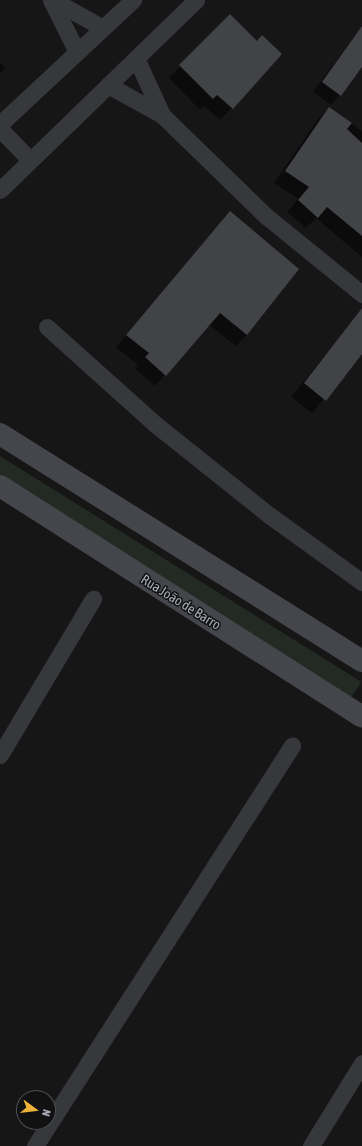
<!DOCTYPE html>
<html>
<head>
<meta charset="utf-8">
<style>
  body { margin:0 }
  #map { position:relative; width:362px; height:1146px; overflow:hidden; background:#161617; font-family:"Asap Condensed",sans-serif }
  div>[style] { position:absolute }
  .green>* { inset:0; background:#222a23; transform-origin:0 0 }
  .shadow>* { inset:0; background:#0007 }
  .building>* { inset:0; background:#424347 }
  .street>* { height:17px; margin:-8.5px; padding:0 8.5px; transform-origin:8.5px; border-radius:8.5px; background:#37383c }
  .secondary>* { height:22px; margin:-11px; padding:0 11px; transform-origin:11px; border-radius:11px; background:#45464c }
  span { translate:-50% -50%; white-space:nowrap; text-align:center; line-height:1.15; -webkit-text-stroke:3px #111112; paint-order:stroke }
  .street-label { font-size:14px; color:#a8acb7 }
  .north { position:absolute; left:16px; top:1090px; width:40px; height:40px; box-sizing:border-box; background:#111112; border:1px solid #4d4f54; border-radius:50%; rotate:105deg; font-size:11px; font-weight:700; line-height:16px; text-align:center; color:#a8acb7 }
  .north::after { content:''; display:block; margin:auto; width:14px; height:18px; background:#edb238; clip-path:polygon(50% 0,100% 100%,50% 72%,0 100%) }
</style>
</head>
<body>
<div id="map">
  <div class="green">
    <div style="left:0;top:456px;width:426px;height:28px;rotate:32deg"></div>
  </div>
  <div class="shadow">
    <div style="clip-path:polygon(230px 15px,232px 108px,220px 120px,204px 106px,200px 110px,169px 78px)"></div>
    <div style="clip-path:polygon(362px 27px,362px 66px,331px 105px,313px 92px)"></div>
    <div style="clip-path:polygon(0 63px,5px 67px,0 74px)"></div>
    <div style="clip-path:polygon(329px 108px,362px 131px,362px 257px,316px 218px,306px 228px,287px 212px,298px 199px,274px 183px,318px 119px)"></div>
    <div style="clip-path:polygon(230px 213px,247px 335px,236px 346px,209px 325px,155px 386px,135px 369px,138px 365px,116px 347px)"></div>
    <div style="clip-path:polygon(355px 319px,362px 324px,362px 353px,312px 413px,291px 397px)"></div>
  </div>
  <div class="building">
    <div style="clip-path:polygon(230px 14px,257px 41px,262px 35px,282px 54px,233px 109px,217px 95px,213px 99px,179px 65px)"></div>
    <div style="clip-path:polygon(362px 26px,362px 67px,341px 96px,322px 82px)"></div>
    <div style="clip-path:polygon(329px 107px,352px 123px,347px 129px,362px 143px,362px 236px,327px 207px,318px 218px,298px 200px,309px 187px,285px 171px)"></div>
    <div style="clip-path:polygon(230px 211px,299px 269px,247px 335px,220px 313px,166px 376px,145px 357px,149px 353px,126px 335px)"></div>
    <div style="clip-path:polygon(362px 308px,362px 354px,326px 401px,304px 383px)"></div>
  </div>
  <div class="street">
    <div style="left:51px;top:0;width:58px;rotate:63.4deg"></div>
    <div style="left:53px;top:0;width:57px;rotate:29.2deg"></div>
    <div style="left:136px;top:58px;width:63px;rotate:65.5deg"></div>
    <div style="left:108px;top:85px;width:62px;rotate:29.1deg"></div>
    <div style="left:162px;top:115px;width:145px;rotate:44.2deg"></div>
    <div style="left:266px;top:216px;width:124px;rotate:39.1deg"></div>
    <div style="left:0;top:124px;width:182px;rotate:-43deg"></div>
    <div style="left:0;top:129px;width:43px;rotate:45.9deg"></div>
    <div style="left:0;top:190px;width:273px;rotate:-44.1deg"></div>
    <div style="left:47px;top:327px;width:145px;rotate:41.9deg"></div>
    <div style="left:155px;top:424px;width:146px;rotate:38.6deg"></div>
    <div style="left:269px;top:515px;width:115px;rotate:35.8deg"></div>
    <div style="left:0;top:755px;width:182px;rotate:-59.2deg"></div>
    <div style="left:35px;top:1146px;width:476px;rotate:-57.3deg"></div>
    <div style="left:311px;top:1146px;width:97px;rotate:-58.4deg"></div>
  </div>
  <div class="secondary">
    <div style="left:0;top:434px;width:427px;rotate:32.1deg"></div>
    <div style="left:0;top:486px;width:429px;rotate:32.5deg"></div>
  </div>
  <div class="street-label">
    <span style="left:181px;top:602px;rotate:32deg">Rua João de Barro</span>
  </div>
  <div class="north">N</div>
</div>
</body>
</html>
